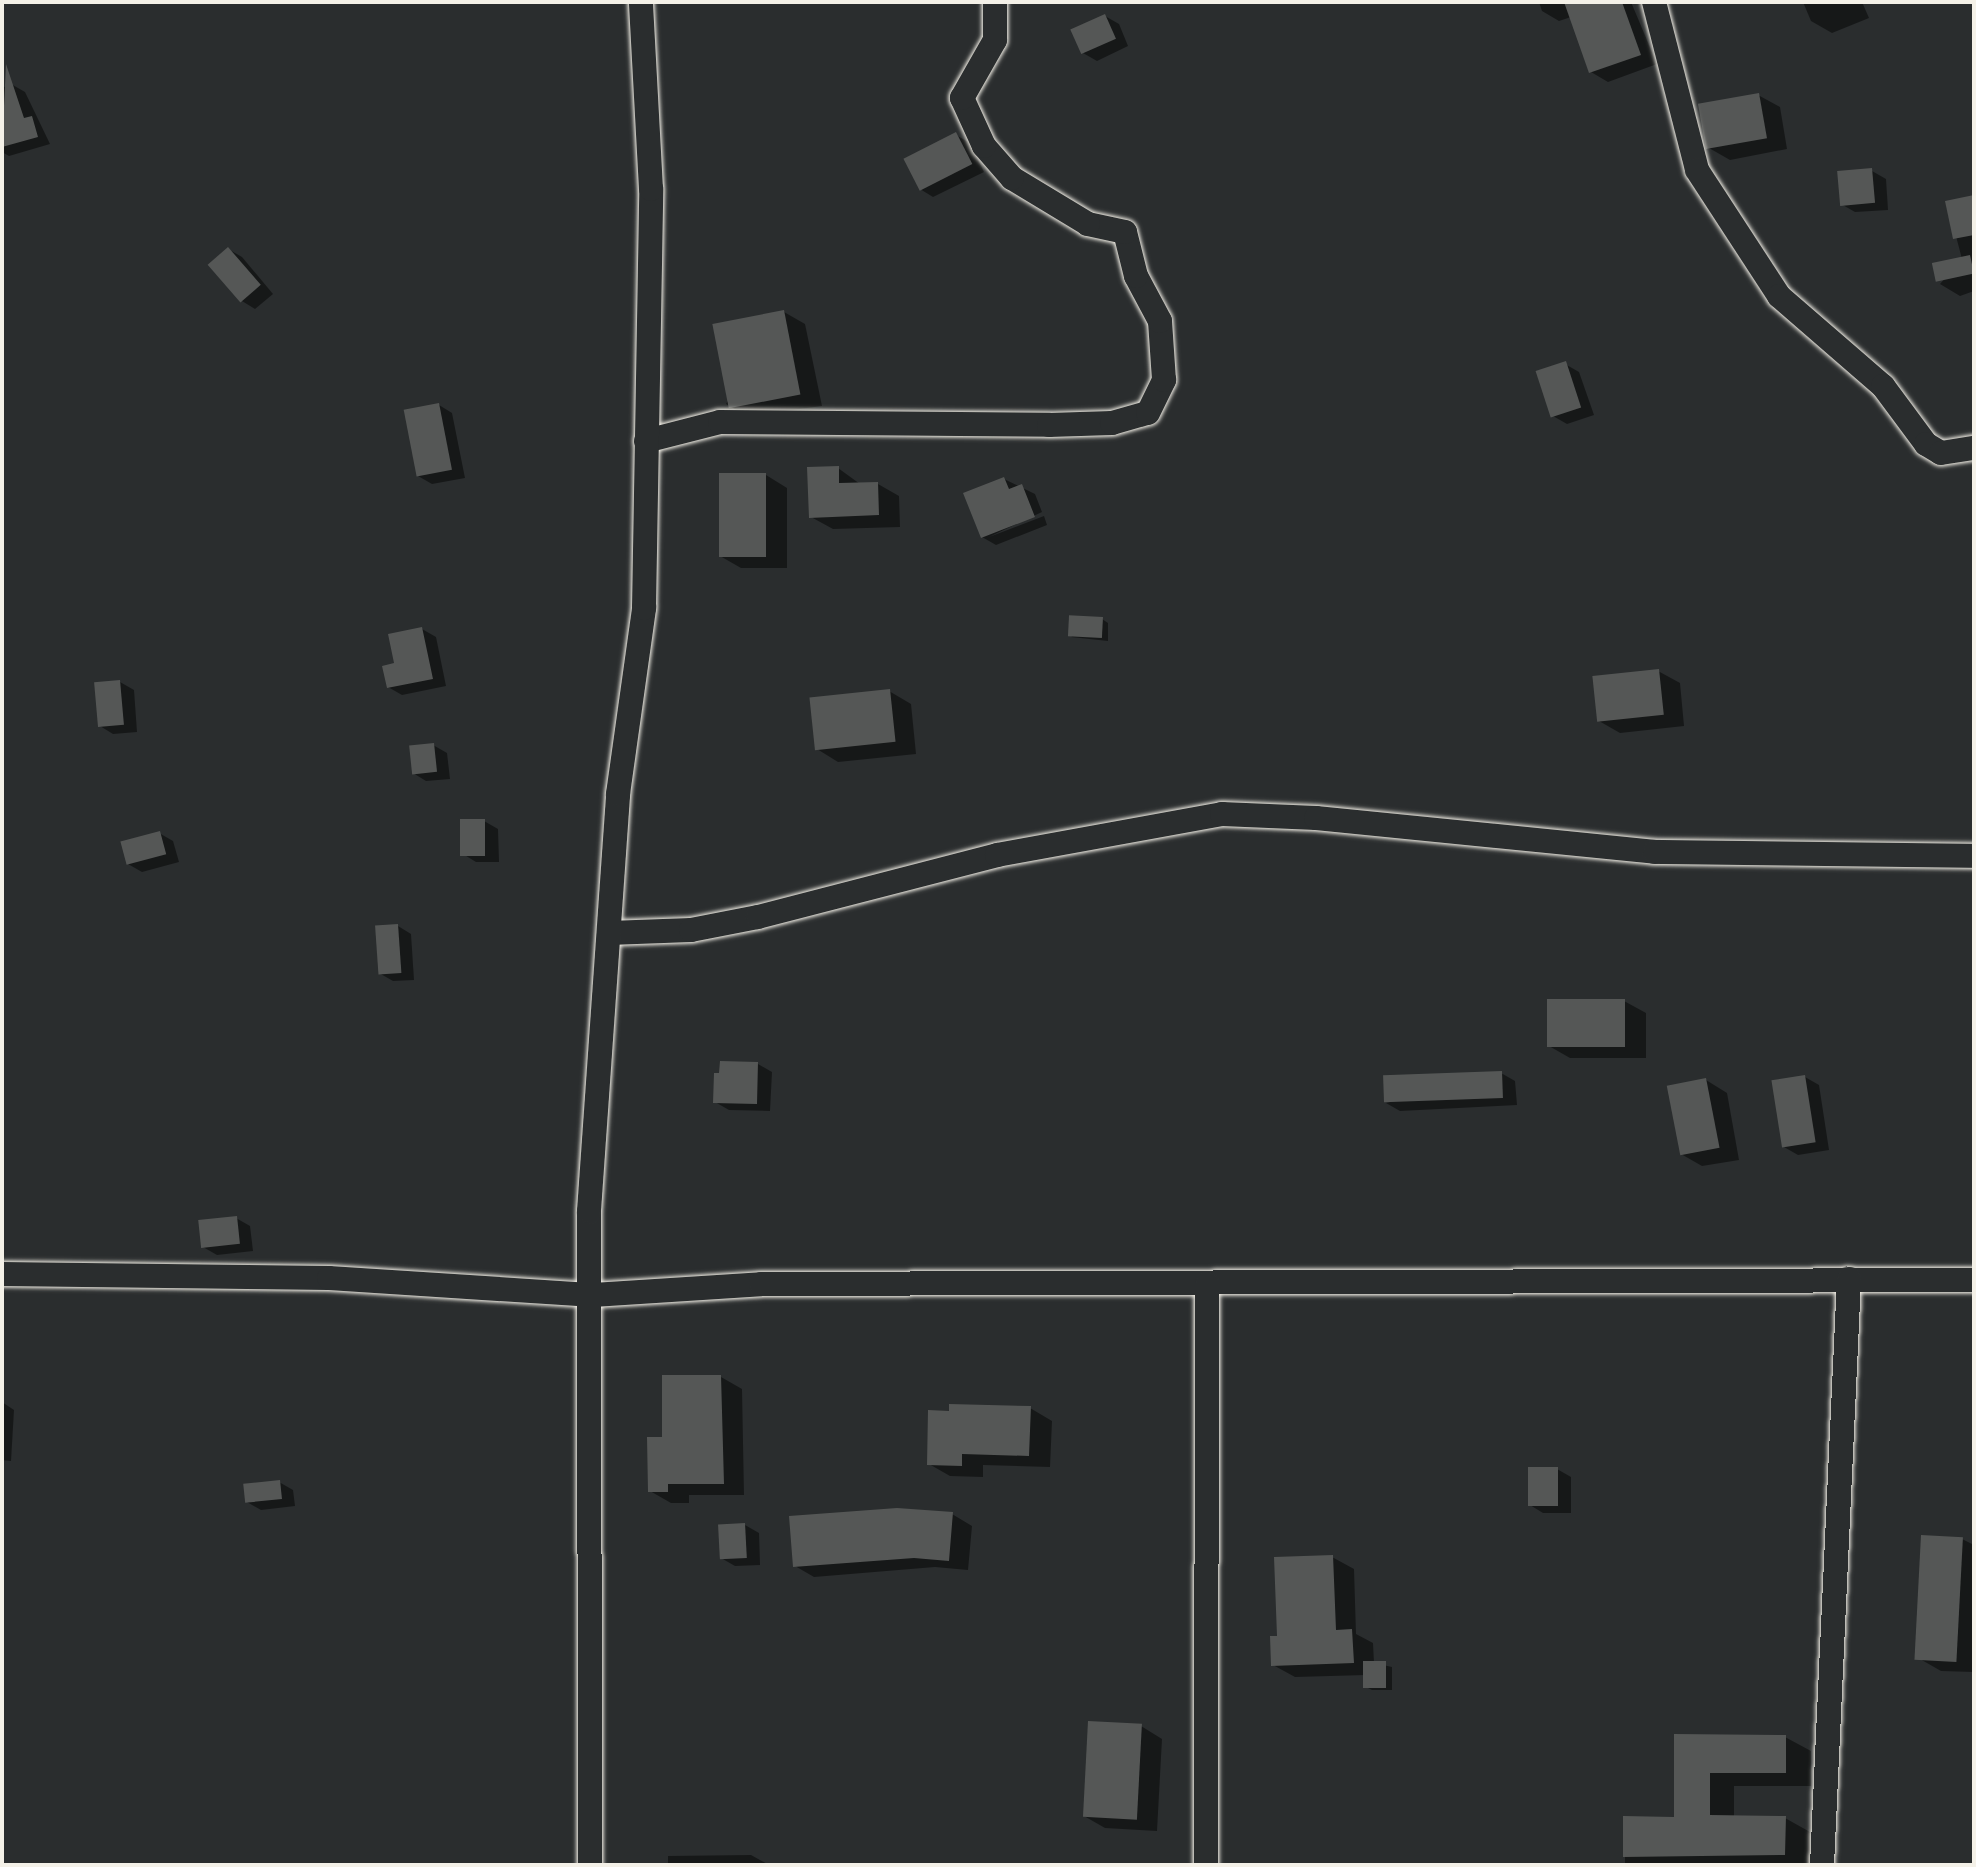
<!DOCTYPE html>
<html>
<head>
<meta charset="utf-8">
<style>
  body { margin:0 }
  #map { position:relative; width:1976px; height:1867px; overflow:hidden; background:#2a2d2e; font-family:"Balsamiq Sans",sans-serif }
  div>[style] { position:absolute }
  .shadow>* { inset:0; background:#0007 }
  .building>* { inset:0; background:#555756; transform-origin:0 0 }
  .roads { filter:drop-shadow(0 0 2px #f4f1e8) drop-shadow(0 0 2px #f4f1e8) }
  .minor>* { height:24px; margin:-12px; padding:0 12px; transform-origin:12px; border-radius:12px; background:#2a2d2e }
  span { translate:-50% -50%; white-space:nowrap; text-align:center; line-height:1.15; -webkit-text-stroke:6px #2a2d2e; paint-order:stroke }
  .frame { position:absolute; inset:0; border:4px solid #f4f1e8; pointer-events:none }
</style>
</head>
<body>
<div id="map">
  <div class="shadow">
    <div style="clip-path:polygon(1539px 2px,1631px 2px,1657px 64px,1608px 82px,1591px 72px,1571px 17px,1559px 21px,1542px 11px)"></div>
    <div style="clip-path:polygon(1803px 2px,1862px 2px,1869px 18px,1832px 33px,1811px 21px)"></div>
    <div style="clip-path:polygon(1105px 16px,1119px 24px,1128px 46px,1097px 61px,1083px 53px)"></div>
    <div style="clip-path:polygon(11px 84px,25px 92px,50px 144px,9px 156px,2px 152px,2px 88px)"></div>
    <div style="clip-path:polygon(1758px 95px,1780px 107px,1787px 149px,1730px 160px,1709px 148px)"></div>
    <div style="clip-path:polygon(956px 135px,970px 143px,984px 172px,933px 197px,920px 189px)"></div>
    <div style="clip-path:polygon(1872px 171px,1886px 179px,1888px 210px,1855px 212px,1841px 204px)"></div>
    <div style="clip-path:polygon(1974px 197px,1974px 291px,1960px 296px,1940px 284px,1962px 259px,1947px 202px)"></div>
    <div style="clip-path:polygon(228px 249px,242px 257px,273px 294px,255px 309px,242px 301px)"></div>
    <div style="clip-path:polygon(784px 312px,805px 324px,822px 406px,747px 416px,726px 404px)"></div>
    <div style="clip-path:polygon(1565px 364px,1579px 372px,1594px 415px,1567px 424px,1553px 416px)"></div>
    <div style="clip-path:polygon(439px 405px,452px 413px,465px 478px,432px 484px,418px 476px)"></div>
    <div style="clip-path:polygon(838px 468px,860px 484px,878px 484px,899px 496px,900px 527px,833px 529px,811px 517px)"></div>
    <div style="clip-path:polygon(766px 475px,787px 488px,787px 568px,741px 568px,720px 556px)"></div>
    <div style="clip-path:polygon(1004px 479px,1035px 494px,1042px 512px,989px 537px,1044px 516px,1047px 525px,996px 545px,982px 537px)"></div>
    <div style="clip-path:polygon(1102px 619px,1108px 623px,1108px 641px,1071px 637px)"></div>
    <div style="clip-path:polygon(422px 629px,436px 637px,446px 686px,402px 695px,388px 687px,396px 665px)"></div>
    <div style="clip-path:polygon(1658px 671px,1680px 683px,1684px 726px,1620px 733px,1599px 721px)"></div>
    <div style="clip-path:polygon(120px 682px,134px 690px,137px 732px,113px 734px,100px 726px)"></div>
    <div style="clip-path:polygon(889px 691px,911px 704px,916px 754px,838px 762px,817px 749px)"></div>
    <div style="clip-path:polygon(433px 745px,447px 753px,450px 779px,426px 781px,413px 773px)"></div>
    <div style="clip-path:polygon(484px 821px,498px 829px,499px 862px,476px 862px,463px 854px)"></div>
    <div style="clip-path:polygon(159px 833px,173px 841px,179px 862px,142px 872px,128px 864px)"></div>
    <div style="clip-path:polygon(398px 926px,411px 934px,414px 980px,393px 981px,379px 973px)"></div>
    <div style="clip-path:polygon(1624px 1001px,1646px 1013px,1646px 1058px,1570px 1058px,1549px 1046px)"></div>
    <div style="clip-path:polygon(758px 1064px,772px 1072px,770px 1111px,729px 1110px,715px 1102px)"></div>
    <div style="clip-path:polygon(1501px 1073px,1515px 1081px,1517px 1105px,1400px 1111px,1386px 1103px)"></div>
    <div style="clip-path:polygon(1805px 1077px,1819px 1085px,1829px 1150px,1798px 1155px,1784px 1147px)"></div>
    <div style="clip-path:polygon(1706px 1080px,1727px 1093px,1739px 1160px,1702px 1166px,1681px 1154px)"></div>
    <div style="clip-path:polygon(236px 1218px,250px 1226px,253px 1251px,217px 1255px,203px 1247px)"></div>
    <div style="clip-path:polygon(721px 1377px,742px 1389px,744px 1495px,689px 1495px,689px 1503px,671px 1503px,650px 1491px,664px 1439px)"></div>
    <div style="clip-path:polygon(2px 1402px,14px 1410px,11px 1461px,2px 1460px)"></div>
    <div style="clip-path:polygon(1030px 1408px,1052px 1421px,1050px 1467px,983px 1465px,983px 1477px,950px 1476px,929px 1464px)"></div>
    <div style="clip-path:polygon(1557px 1469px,1571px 1477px,1571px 1513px,1543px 1513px,1530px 1505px)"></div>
    <div style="clip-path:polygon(279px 1482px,293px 1490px,295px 1506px,261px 1510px,247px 1502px)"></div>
    <div style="clip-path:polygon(952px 1514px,972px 1526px,968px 1570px,935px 1567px,814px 1577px,795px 1566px)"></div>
    <div style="clip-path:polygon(745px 1525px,759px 1533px,760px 1565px,735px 1566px,721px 1558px)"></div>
    <div style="clip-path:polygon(1962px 1539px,1974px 1545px,1974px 1672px,1941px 1671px,1920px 1659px)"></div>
    <div style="clip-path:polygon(1332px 1557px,1354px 1569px,1356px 1634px,1373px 1643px,1374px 1663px,1392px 1667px,1392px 1690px,1372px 1690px,1366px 1687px,1366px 1675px,1295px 1677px,1273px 1665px,1279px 1638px)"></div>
    <div style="clip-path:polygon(1141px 1726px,1162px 1739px,1157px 1831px,1105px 1828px,1084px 1816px)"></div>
    <div style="clip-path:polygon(1676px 1736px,1785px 1737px,1811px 1751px,1811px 1786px,1734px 1786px,1734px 1817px,1785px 1818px,1810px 1832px,1810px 1865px,1625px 1865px,1625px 1818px,1676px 1819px)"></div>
    <div style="clip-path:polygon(751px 1855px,769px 1865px,668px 1865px,668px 1856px)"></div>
  </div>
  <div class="building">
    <div style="clip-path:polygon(1564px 2px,1622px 2px,1641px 55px,1589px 73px)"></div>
    <div style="left:1105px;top:14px;width:27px;height:38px;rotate:66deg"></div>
    <div style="clip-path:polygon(6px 64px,24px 118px,32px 116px,38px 137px,2px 147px)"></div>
    <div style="left:1759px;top:93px;width:46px;height:62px;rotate:80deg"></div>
    <div style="left:956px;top:132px;width:36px;height:59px;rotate:63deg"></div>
    <div style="left:1872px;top:168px;width:35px;height:35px;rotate:85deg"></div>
    <div style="clip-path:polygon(1974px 195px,1974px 235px,1953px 239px,1945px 201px)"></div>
    <div style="left:228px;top:247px;width:50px;height:27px;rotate:49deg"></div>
    <div style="left:1970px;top:255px;width:19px;height:39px;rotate:78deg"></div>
    <div style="left:784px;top:310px;width:86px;height:73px;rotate:79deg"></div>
    <div style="left:1566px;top:361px;width:49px;height:32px;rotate:72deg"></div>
    <div style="left:439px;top:403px;width:68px;height:36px;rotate:79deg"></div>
    <div style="clip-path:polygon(839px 466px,839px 483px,878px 482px,879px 515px,809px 518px,807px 467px)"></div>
    <div style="left:719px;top:473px;width:47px;height:84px"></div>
    <div style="clip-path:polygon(1004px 477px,1009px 489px,1022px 484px,1035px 517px,981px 538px,963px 493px)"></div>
    <div style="left:1103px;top:617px;width:21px;height:34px;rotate:93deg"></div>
    <div style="clip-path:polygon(422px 627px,433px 679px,387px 688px,382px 666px,394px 663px,388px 634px)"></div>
    <div style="left:1659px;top:669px;width:46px;height:67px;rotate:84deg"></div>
    <div style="left:120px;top:680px;width:45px;height:26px;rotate:85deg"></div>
    <div style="left:890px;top:689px;width:53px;height:81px;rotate:84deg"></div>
    <div style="left:434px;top:743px;width:29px;height:25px;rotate:84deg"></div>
    <div style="left:460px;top:819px;width:25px;height:37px"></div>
    <div style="left:160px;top:831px;width:24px;height:41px;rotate:75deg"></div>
    <div style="left:398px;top:924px;width:49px;height:23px;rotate:86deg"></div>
    <div style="left:1547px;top:999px;width:78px;height:48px"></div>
    <div style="clip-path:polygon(720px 1061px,758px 1062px,757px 1104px,713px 1103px,714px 1073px,719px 1073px)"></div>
    <div style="left:1502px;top:1071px;width:27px;height:119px;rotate:88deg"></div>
    <div style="left:1805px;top:1075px;width:68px;height:34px;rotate:81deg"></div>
    <div style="left:1706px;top:1078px;width:71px;height:40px;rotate:79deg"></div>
    <div style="left:237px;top:1216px;width:28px;height:39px;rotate:84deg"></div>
    <div style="clip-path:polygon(662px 1375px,721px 1375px,724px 1484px,668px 1484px,668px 1492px,648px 1492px,647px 1437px,662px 1437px)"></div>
    <div style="clip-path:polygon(949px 1404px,1031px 1406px,1029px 1456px,962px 1454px,962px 1466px,927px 1465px,928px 1410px,949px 1411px)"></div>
    <div style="left:1528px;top:1467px;width:30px;height:39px"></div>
    <div style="left:280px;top:1480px;width:19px;height:37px;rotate:84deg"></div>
    <div style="clip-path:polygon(897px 1508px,953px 1512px,949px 1561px,914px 1558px,793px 1567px,789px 1516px)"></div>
    <div style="left:745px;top:1523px;width:35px;height:27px;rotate:87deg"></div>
    <div style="left:1921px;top:1535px;width:42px;height:125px;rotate:3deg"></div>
    <div style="clip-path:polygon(1333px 1555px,1336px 1630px,1352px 1629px,1354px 1663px,1271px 1666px,1270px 1636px,1277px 1636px,1274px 1557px)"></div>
    <div style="left:1363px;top:1661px;width:23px;height:27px"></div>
    <div style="left:1088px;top:1721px;width:54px;height:96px;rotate:3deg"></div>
    <div style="clip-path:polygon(1674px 1734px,1786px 1735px,1786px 1773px,1710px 1773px,1710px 1815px,1786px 1816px,1785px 1855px,1623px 1857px,1623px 1816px,1674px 1817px)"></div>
  </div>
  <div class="roads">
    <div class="minor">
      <div style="left:1654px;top:2px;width:173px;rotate:75.6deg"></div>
      <div style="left:1697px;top:170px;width:150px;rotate:56.9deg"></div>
      <div style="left:1779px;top:296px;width:138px;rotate:40.9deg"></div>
      <div style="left:1883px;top:386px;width:72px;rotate:53.4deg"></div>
      <div style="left:1926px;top:444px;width:17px;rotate:31deg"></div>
      <div style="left:1941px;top:453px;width:33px;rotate:-9deg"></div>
      <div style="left:646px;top:441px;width:76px;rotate:-14.4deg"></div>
      <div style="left:720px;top:422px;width:329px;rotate:0.5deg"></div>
      <div style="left:1049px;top:425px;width:63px;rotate:-1.8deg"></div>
      <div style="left:1112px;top:423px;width:37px;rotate:-16deg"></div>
      <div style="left:1148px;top:413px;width:37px;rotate:-64deg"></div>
      <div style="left:1164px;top:380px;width:59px;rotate:-93.9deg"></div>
      <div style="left:1160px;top:321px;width:51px;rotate:-118.1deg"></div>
      <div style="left:1136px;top:276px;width:45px;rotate:-104deg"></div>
      <div style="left:1125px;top:232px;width:38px;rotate:-168deg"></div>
      <div style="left:1088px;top:224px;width:89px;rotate:-148.8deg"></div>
      <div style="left:1012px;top:178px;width:43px;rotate:-131.2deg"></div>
      <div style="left:984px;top:146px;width:53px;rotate:-114.6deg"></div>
      <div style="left:962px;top:98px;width:67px;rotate:-60.4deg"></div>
      <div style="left:995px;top:40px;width:38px;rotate:-90deg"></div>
      <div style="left:609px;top:933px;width:82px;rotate:-2.1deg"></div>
      <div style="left:691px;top:930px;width:68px;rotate:-11deg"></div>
      <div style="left:758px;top:917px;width:247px;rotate:-14.5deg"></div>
      <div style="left:997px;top:855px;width:229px;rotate:-10.3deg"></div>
      <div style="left:1222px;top:814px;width:94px;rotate:2.4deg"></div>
      <div style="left:1316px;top:818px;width:341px;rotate:5.7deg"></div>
      <div style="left:1655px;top:852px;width:319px;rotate:0.7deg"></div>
      <div style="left:2px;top:1274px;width:327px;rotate:0.7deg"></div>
      <div style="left:329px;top:1278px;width:265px;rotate:3.7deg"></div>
      <div style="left:593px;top:1295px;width:168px;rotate:-3.7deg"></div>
      <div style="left:761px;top:1284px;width:1213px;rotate:-0.19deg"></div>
      <div style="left:590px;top:1865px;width:654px;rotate:-90.09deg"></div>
      <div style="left:589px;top:1211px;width:418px;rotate:-86deg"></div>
      <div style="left:618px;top:794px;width:188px;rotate:-82deg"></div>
      <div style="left:644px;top:608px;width:419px;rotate:-89deg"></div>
      <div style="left:651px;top:189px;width:187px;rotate:-93.1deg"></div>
      <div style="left:1206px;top:1865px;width:581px;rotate:-89.9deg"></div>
      <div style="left:1822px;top:1865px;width:587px;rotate:-87.36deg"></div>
    </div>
  </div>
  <div class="frame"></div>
</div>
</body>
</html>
